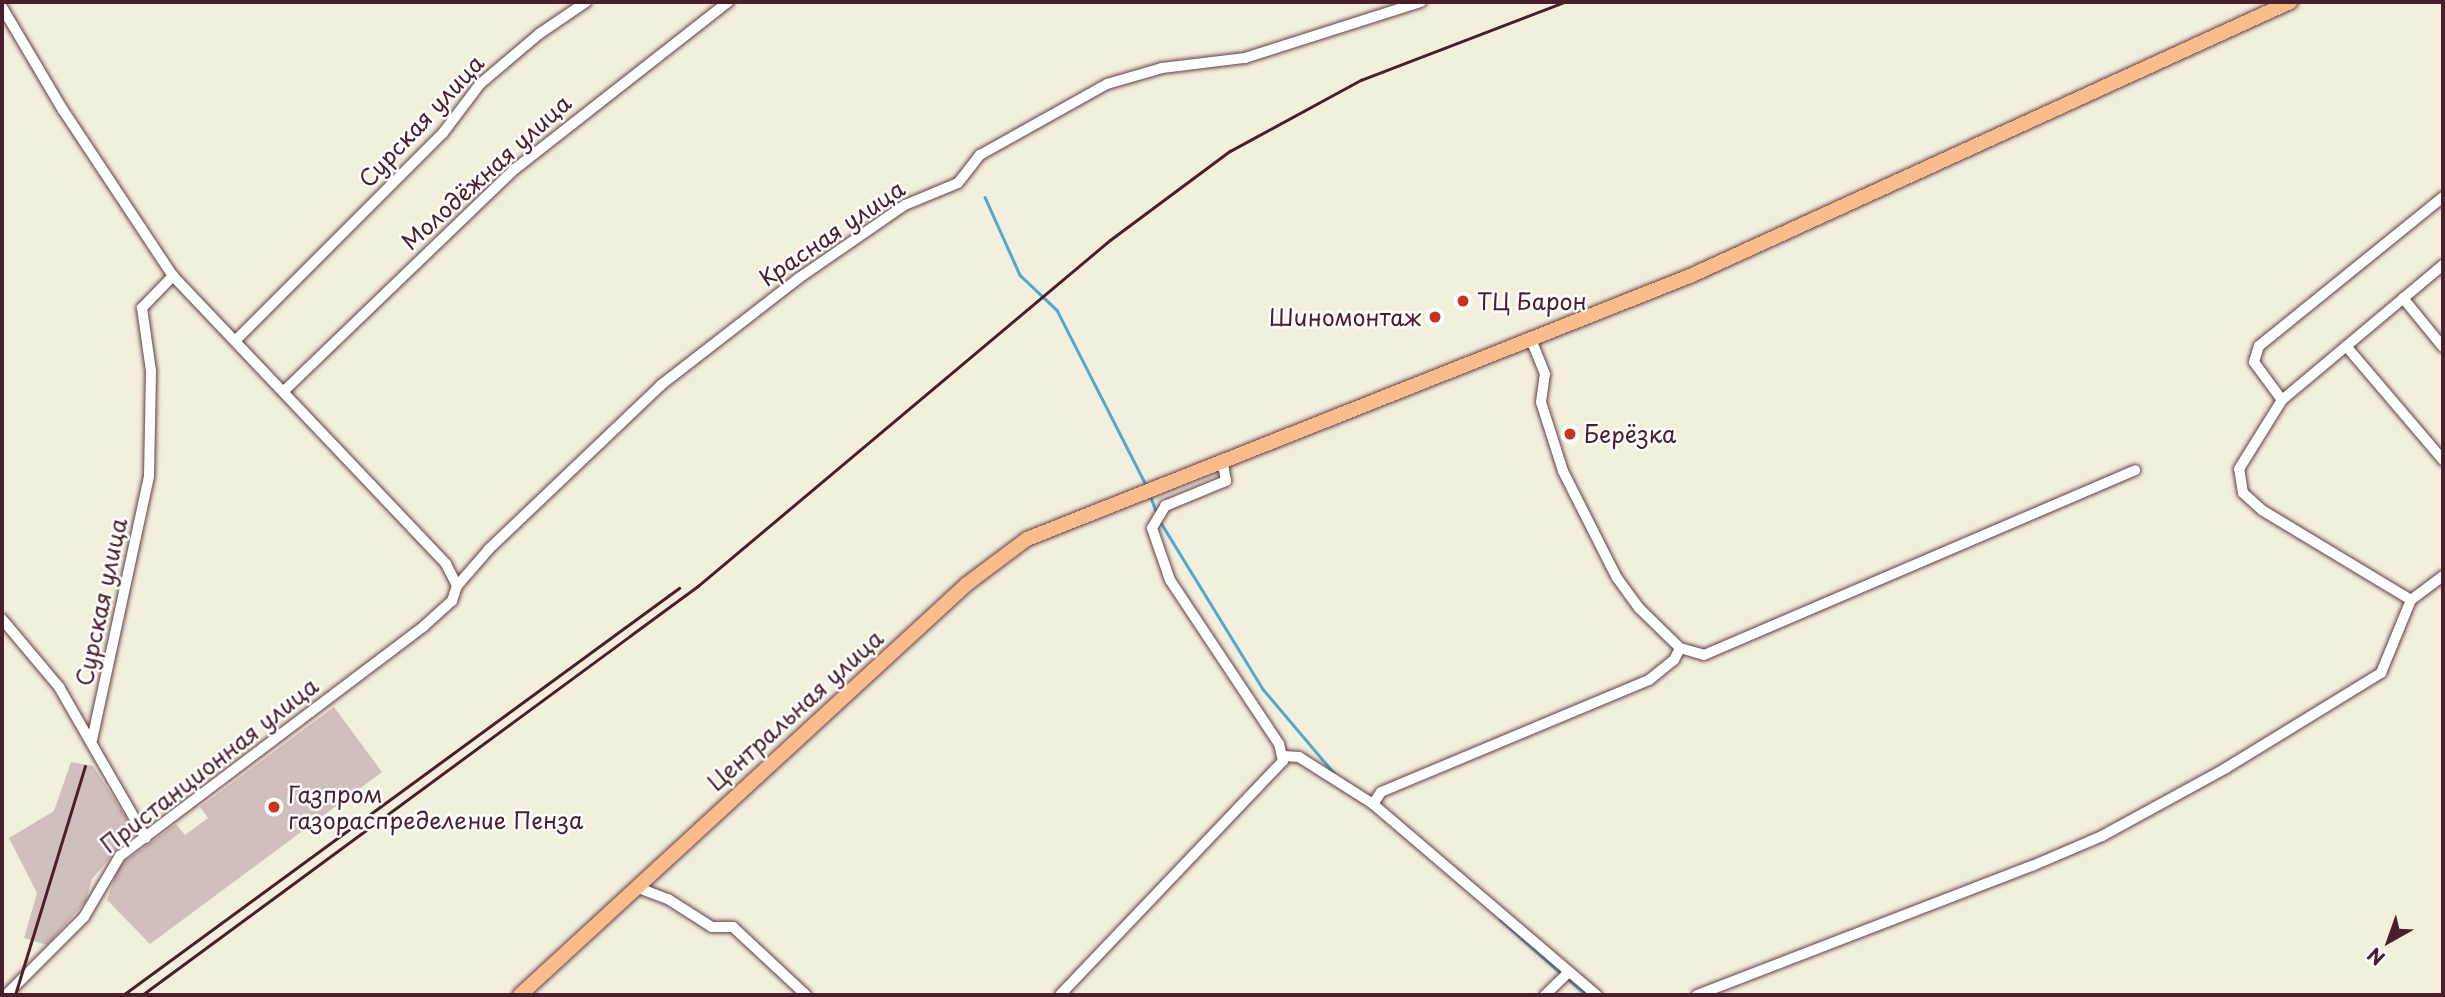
<!DOCTYPE html>
<html>
<head>
<meta charset="utf-8">
<style>
  body { margin:0 }
  #map { position:relative; width:2445px; height:997px; overflow:hidden; background:#f3efdd; font-family:"Playpen Sans",sans-serif }
  div>[style] { position:absolute }
  .industrial>* { inset:0; background:#d1bfbe }
  .stream>* { height:2.5px; margin:-1.25px; padding:0 1.25px; transform-origin:1.25px; border-radius:1.25px; background:#52a8ce }
  .roads { filter:drop-shadow(0 0 2px #633e46) drop-shadow(0 0 2px #633e46) }
  .minor>* { height:10px; margin:-5px; padding:0 5px; transform-origin:5px; border-radius:5px; background:#fff }
  .major>* { height:14px; margin:-7px; padding:0 7px; transform-origin:7px; border-radius:7px; background:#f9bc8a }
  .rail>* { height:2.5px; margin:-1.25px; padding:0 1.25px; transform-origin:1.25px; border-radius:1.25px; background:#4a1f2b }
  .dots>* { width:19px; height:19px; translate:-50% -50%; box-sizing:border-box; border:4px solid #fff; border-radius:50% }
  span { translate:-50% -50%; white-space:nowrap; text-align:center; line-height:1.15; -webkit-text-stroke:5px #fff; paint-order:stroke }
  .street-label { font-size:23px; color:#4a1f2b }
  .poi-label { font-size:23px; color:#4a1f2b }
  .left { translate:0 -50%; text-align:left }
  .right { translate:-100% -50%; text-align:right }
  .frame { position:absolute; inset:0; border:4px solid #4a1f2b; pointer-events:none }
  .north { position:absolute; left:2354px; top:906px; width:70px; height:70px; -webkit-text-stroke:5px #fff; paint-order:stroke; rotate:220deg; font-size:19px; font-weight:700; line-height:28px; text-align:center; color:#4a1f2b }
  .north::after { content:''; display:block; margin:auto; width:24px; height:32px; background:#4a1f2b; clip-path:polygon(50% 0,100% 100%,50% 72%,0 100%) }
</style>
</head>
<body>
<div id="map">
  <div class="industrial">
    <div style="clip-path:polygon(334px 707px,382px 772px,150px 944px,107px 900px,119px 866px,176px 824px,185px 835px,208px 818px,200px 807px)"></div>
    <div style="clip-path:polygon(71px 762px,93px 766px,134px 830px,92px 879px,86px 901px,47px 945px,24px 938px,37px 893px,9px 838px,54px 811px)"></div>
  </div>
  <div class="stream">
    <div style="left:985px;top:197px;width:85px;rotate:65.8deg"></div>
    <div style="left:1020px;top:275px;width:51px;rotate:43.4deg"></div>
    <div style="left:1057px;top:310px;width:196px;rotate:63deg"></div>
    <div style="left:1150px;top:495px;width:17px;rotate:69deg"></div>
    <div style="left:1160px;top:521px;width:197px;rotate:58.5deg"></div>
    <div style="left:1263px;top:689px;width:110px;rotate:49.8deg"></div>
    <div style="left:1500px;top:919px;width:84px;rotate:41.6deg"></div>
    <div style="left:1568px;top:979px;width:25px;rotate:40deg"></div>
  </div>
  <div class="roads">
    <div class="minor">
      <div style="left:2px;top:7px;width:120px;rotate:59.4deg"></div>
      <div style="left:63px;top:110px;width:199px;rotate:56.5deg"></div>
      <div style="left:173px;top:276px;width:397px;rotate:46.5deg"></div>
      <div style="left:446px;top:564px;width:25px;rotate:63deg"></div>
      <div style="left:2403px;top:298px;width:63px;rotate:50.8deg"></div>
      <div style="left:236px;top:340px;width:293px;rotate:-45deg"></div>
      <div style="left:443px;top:133px;width:61px;rotate:-52.9deg"></div>
      <div style="left:480px;top:84px;width:77px;rotate:-40.3deg"></div>
      <div style="left:539px;top:34px;width:57px;rotate:-34.2deg"></div>
      <div style="left:2346px;top:346px;width:150px;rotate:49.6deg"></div>
      <div style="left:285px;top:390px;width:319px;rotate:-43.9deg"></div>
      <div style="left:515px;top:169px;width:271px;rotate:-38.1deg"></div>
      <div style="left:2282px;top:400px;width:47px;rotate:-126.4deg"></div>
      <div style="left:2254px;top:362px;width:17px;rotate:-73deg"></div>
      <div style="left:2259px;top:346px;width:237px;rotate:-39deg"></div>
      <div style="left:2411px;top:600px;width:174px;rotate:-148.9deg"></div>
      <div style="left:2262px;top:510px;width:25px;rotate:-138deg"></div>
      <div style="left:2243px;top:493px;width:24px;rotate:-99deg"></div>
      <div style="left:2239px;top:469px;width:81px;rotate:-58.1deg"></div>
      <div style="left:2282px;top:400px;width:210px;rotate:-40deg"></div>
      <div style="left:2px;top:619px;width:89px;rotate:50deg"></div>
      <div style="left:59px;top:687px;width:174px;rotate:60.1deg"></div>
      <div style="left:1680px;top:648px;width:25px;rotate:16deg"></div>
      <div style="left:1704px;top:655px;width:469px;rotate:-23.2deg"></div>
      <div style="left:92px;top:740px;width:270px;rotate:-77.8deg"></div>
      <div style="left:149px;top:476px;width:105px;rotate:-88.9deg"></div>
      <div style="left:151px;top:371px;width:64px;rotate:-98.1deg"></div>
      <div style="left:142px;top:308px;width:45px;rotate:-45.9deg"></div>
      <div style="left:1284px;top:756px;width:15px;rotate:4deg"></div>
      <div style="left:1299px;top:757px;width:88px;rotate:32.4deg"></div>
      <div style="left:1373px;top:804px;width:294px;rotate:40.5deg"></div>
      <div style="left:1373px;top:804px;width:14px;rotate:-56deg"></div>
      <div style="left:1381px;top:792px;width:290px;rotate:-22.7deg"></div>
      <div style="left:1649px;top:680px;width:32px;rotate:-39deg"></div>
      <div style="left:1674px;top:660px;width:13px;rotate:-63deg"></div>
      <div style="left:1680px;top:648px;width:57px;rotate:-135.7deg"></div>
      <div style="left:1639px;top:608px;width:37px;rotate:-126deg"></div>
      <div style="left:1617px;top:578px;width:120px;rotate:-116.8deg"></div>
      <div style="left:1563px;top:471px;width:72px;rotate:-107.7deg"></div>
      <div style="left:1541px;top:402px;width:28px;rotate:-82deg"></div>
      <div style="left:1545px;top:374px;width:38px;rotate:-112deg"></div>
      <div style="left:636px;top:887px;width:34px;rotate:21deg"></div>
      <div style="left:668px;top:899px;width:52px;rotate:32.5deg"></div>
      <div style="left:712px;top:927px;width:21px"></div>
      <div style="left:733px;top:927px;width:100px;rotate:43deg"></div>
      <div style="left:6px;top:995px;width:110px;rotate:-45deg"></div>
      <div style="left:84px;top:917px;width:71px;rotate:-59.5deg"></div>
      <div style="left:120px;top:856px;width:381px;rotate:-37.1deg"></div>
      <div style="left:424px;top:626px;width:38px;rotate:-42deg"></div>
      <div style="left:452px;top:601px;width:16px;rotate:-72deg"></div>
      <div style="left:457px;top:586px;width:49px;rotate:-49.1deg"></div>
      <div style="left:489px;top:549px;width:238px;rotate:-43.6deg"></div>
      <div style="left:661px;top:385px;width:175px;rotate:-37.8deg"></div>
      <div style="left:799px;top:278px;width:129px;rotate:-34.6deg"></div>
      <div style="left:905px;top:205px;width:57px;rotate:-22.5deg"></div>
      <div style="left:958px;top:183px;width:36px;rotate:-52deg"></div>
      <div style="left:980px;top:155px;width:145px;rotate:-29.2deg"></div>
      <div style="left:1107px;top:84px;width:57px;rotate:-16.2deg"></div>
      <div style="left:1162px;top:68px;width:84px;rotate:-6.9deg"></div>
      <div style="left:1245px;top:58px;width:185px;rotate:-17.7deg"></div>
      <div style="left:1060px;top:995px;width:323px;rotate:-46.4deg"></div>
      <div style="left:1283px;top:761px;width:17px;rotate:-103deg"></div>
      <div style="left:1279px;top:744px;width:197px;rotate:-123.6deg"></div>
      <div style="left:1170px;top:580px;width:55px;rotate:-109.1deg"></div>
      <div style="left:1152px;top:528px;width:26px;rotate:-59deg"></div>
      <div style="left:1165px;top:506px;width:66px;rotate:-22.3deg"></div>
      <div style="left:1226px;top:481px;width:22px;rotate:-100deg"></div>
      <div style="left:1545px;top:995px;width:33px;rotate:-44deg"></div>
      <div style="left:1697px;top:995px;width:359px;rotate:-21.1deg"></div>
      <div style="left:2032px;top:866px;width:76px;rotate:-23.2deg"></div>
      <div style="left:2102px;top:836px;width:141px;rotate:-28.7deg"></div>
      <div style="left:2226px;top:768px;width:182px;rotate:-31.5deg"></div>
      <div style="left:2381px;top:673px;width:79px;rotate:-67.7deg"></div>
      <div style="left:2411px;top:600px;width:40px;rotate:-37deg"></div>
    </div>
    <div class="major">
      <div style="left:520px;top:995px;width:607px;rotate:-42.6deg"></div>
      <div style="left:967px;top:584px;width:75px;rotate:-36.9deg"></div>
      <div style="left:1027px;top:539px;width:713px;rotate:-21.64deg"></div>
      <div style="left:1690px;top:276px;width:660px;rotate:-24.54deg"></div>
    </div>
  </div>
  <div class="rail">
    <div style="left:15px;top:995px;width:239px;rotate:-73deg"></div>
    <div style="left:123px;top:995px;width:689px;rotate:-36.2deg"></div>
    <div style="left:142px;top:995px;width:690px;rotate:-36.34deg"></div>
    <div style="left:698px;top:586px;width:538px;rotate:-40.02deg"></div>
    <div style="left:1110px;top:240px;width:149px;rotate:-36.6deg"></div>
    <div style="left:1230px;top:151px;width:149px;rotate:-28.5deg"></div>
    <div style="left:1361px;top:80px;width:217px;rotate:-21deg"></div>
  </div>
  <div class="dots">
    <div style="left:1463px;top:301px;background:#c8321e"></div>
    <div style="left:1435px;top:317px;background:#c8321e"></div>
    <div style="left:1570px;top:434px;background:#c8321e"></div>
    <div style="left:274px;top:807px;background:#c8321e"></div>
  </div>
  <div class="street-label">
    <span style="left:421px;top:121px;rotate:-47deg">Сурская улица</span>
    <span style="left:486px;top:172px;rotate:-42deg">Молодёжная улица</span>
    <span style="left:832px;top:233px;rotate:-34deg">Красная улица</span>
    <span style="left:101px;top:602px;rotate:-78deg">Сурская улица</span>
    <span style="left:795px;top:710px;rotate:-42deg">Центральная улица</span>
    <span style="left:209px;top:765px;rotate:-38deg">Пристанционная улица</span>
  </div>
  <div class="poi-label">
    <span class="left" style="left:1477px;top:301px">ТЦ Барон</span>
    <span class="right" style="left:1421px;top:317px">Шиномонтаж</span>
    <span class="left" style="left:1584px;top:434px">Берёзка</span>
    <span class="left" style="left:288px;top:807px">Газпром<br>газораспределение Пенза</span>
  </div>
  <div class="frame"></div>
  <div class="north">N</div>
</div>
</body>
</html>
